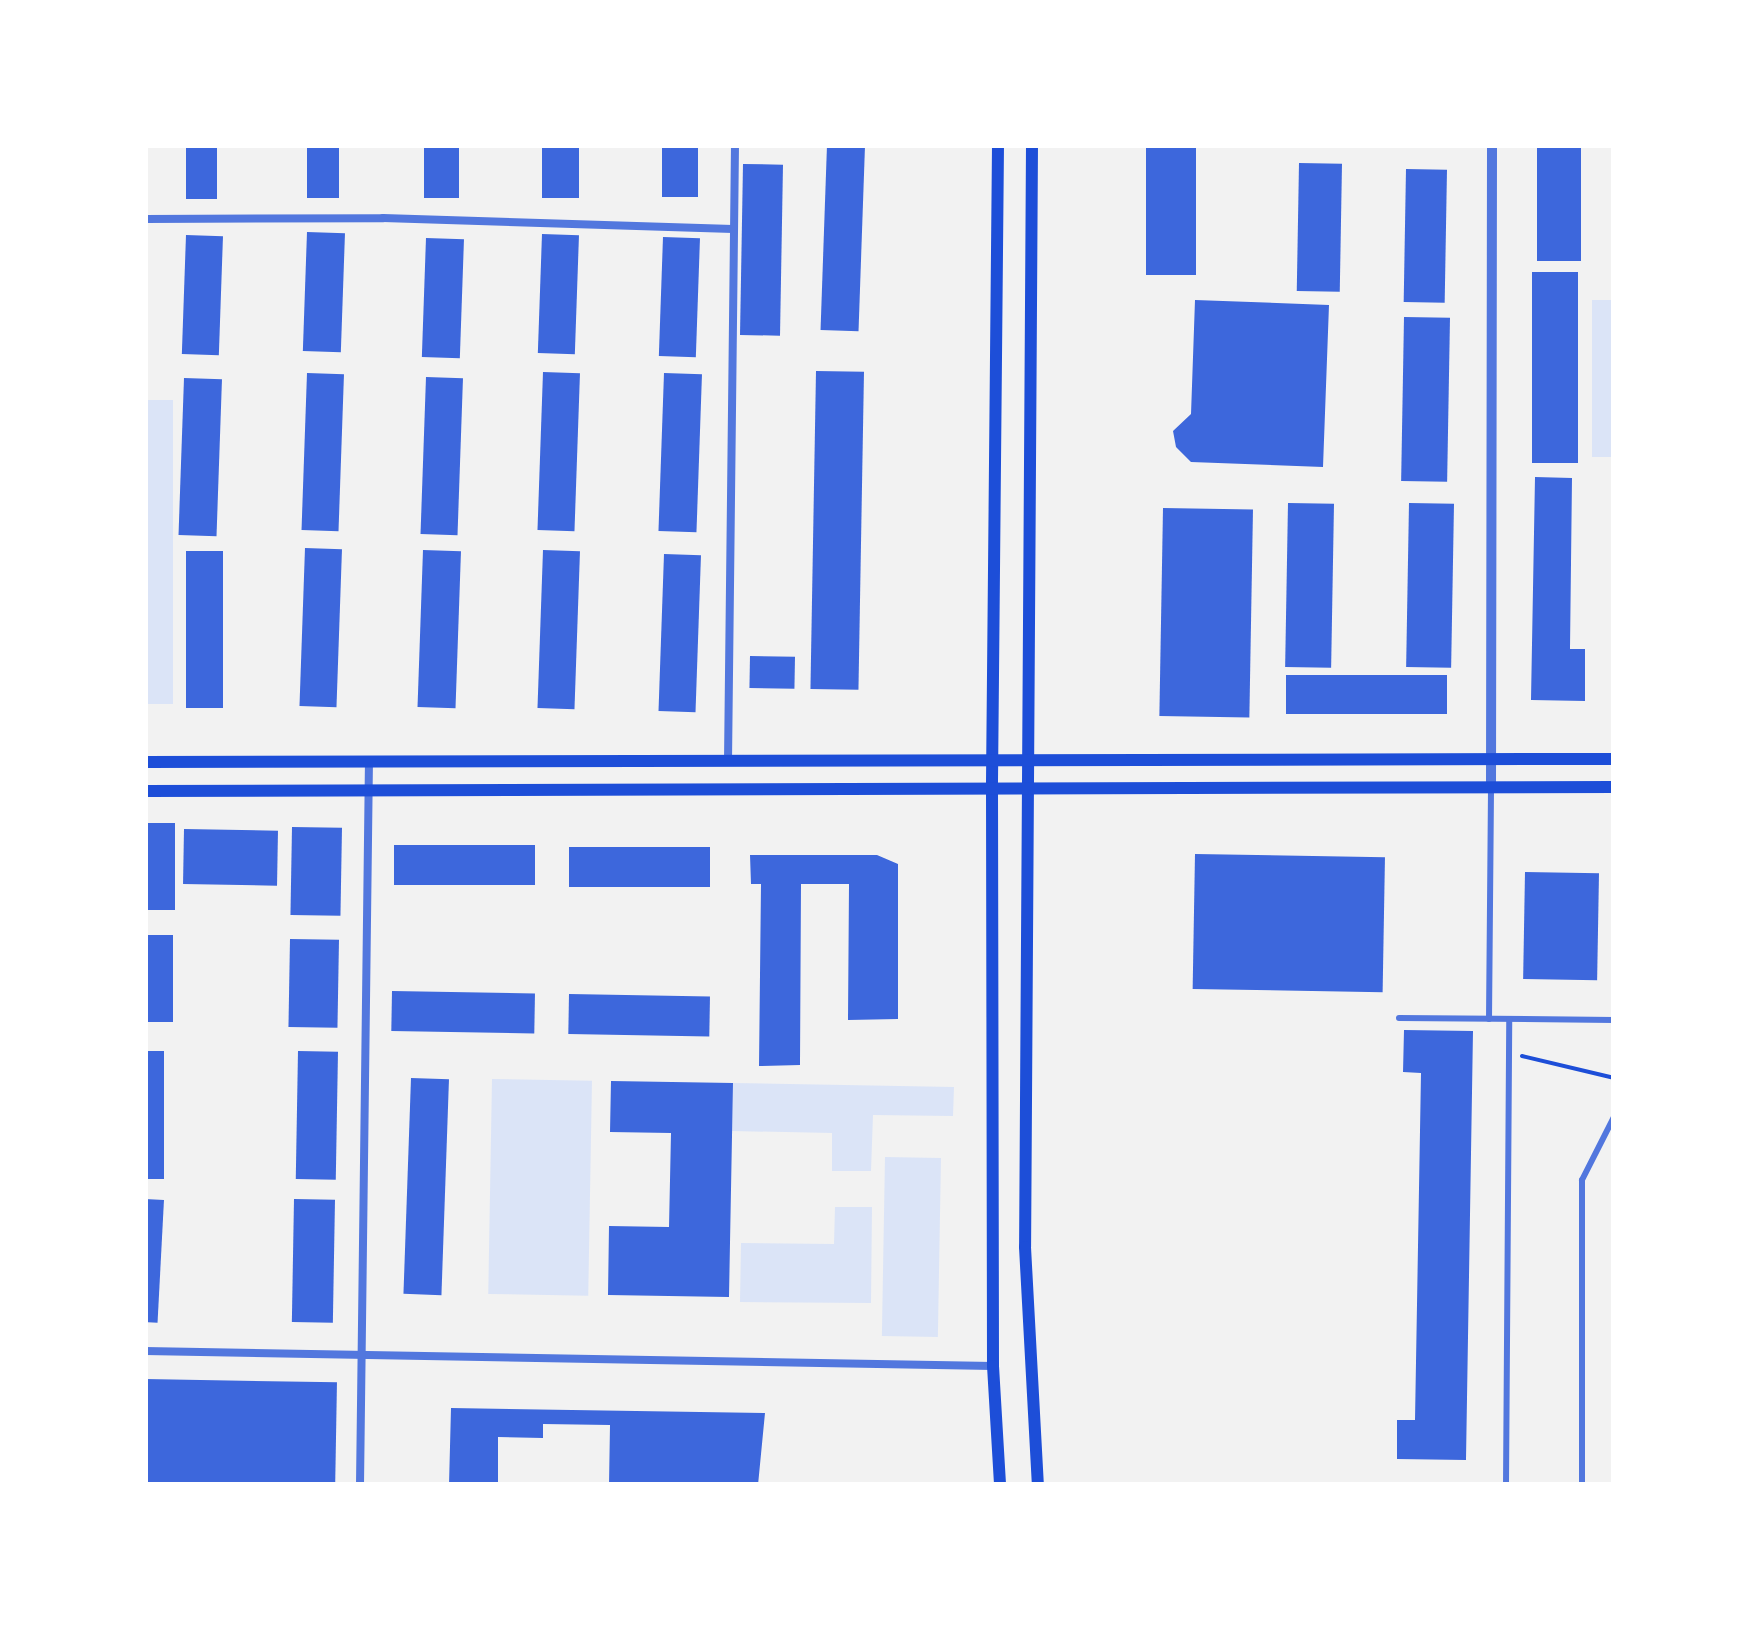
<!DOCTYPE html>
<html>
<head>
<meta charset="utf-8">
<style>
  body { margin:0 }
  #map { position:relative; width:1759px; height:1630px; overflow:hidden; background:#f2f2f2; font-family:Overpass,sans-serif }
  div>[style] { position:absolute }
  .green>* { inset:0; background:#dbe4f7; transform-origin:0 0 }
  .building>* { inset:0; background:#3d67dc; transform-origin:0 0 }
  .path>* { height:4px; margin:-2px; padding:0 2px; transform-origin:2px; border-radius:2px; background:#1d4ed8 }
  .pedestrian>* { height:6px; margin:-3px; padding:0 3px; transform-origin:3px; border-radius:3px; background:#5277de }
  .minor>* { height:8px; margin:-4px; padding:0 4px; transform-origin:4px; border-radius:4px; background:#5277de }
  .tertiary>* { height:10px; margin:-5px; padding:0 5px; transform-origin:5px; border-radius:5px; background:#5277de }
  .primary>* { height:12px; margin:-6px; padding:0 6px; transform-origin:6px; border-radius:6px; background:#1d4ed8 }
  span { translate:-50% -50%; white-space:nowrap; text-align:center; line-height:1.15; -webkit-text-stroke:8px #fff; paint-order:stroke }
  .frame { position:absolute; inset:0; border:148px solid #fff; pointer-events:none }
</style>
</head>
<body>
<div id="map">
  <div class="green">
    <div style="left:1592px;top:300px;width:22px;height:157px"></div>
    <div style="left:145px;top:400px;width:28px;height:304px"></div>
    <div style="left:492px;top:1079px;width:100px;height:215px;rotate:1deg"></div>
    <div style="clip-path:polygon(733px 1083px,954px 1087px,953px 1116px,873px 1115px,871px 1171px,832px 1171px,832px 1133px,732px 1131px)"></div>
    <div style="left:885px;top:1157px;width:56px;height:179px;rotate:1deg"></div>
    <div style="clip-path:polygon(835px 1207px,872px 1207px,871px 1303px,740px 1302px,741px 1243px,834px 1244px)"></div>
  </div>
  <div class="building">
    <div style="left:186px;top:145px;width:31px;height:54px"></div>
    <div style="left:307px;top:145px;width:32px;height:53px"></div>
    <div style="left:424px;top:145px;width:35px;height:53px"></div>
    <div style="left:542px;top:145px;width:37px;height:53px"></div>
    <div style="left:662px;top:145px;width:36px;height:52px"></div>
    <div style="left:827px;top:145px;width:38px;height:185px;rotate:2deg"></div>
    <div style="left:1146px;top:145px;width:50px;height:130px"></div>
    <div style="left:1537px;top:145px;width:44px;height:116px"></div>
    <div style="left:1299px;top:163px;width:43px;height:128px;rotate:1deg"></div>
    <div style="left:743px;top:164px;width:40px;height:171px;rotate:1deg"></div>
    <div style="left:1406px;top:169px;width:41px;height:133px;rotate:1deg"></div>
    <div style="left:307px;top:232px;width:38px;height:119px;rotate:2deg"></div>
    <div style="left:542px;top:234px;width:37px;height:119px;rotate:2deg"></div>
    <div style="left:186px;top:235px;width:37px;height:119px;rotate:2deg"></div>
    <div style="left:663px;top:237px;width:37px;height:119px;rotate:2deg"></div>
    <div style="left:426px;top:238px;width:38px;height:119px;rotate:2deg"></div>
    <div style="left:1532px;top:272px;width:46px;height:191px"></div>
    <div style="clip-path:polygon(1195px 300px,1329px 305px,1323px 467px,1191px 462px,1176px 447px,1173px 431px,1191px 414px)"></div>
    <div style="left:1404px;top:317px;width:46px;height:164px;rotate:1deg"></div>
    <div style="left:816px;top:371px;width:48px;height:318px;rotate:1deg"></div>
    <div style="left:543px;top:372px;width:37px;height:158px;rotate:2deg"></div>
    <div style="left:307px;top:373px;width:37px;height:157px;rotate:2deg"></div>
    <div style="left:664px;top:373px;width:38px;height:158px;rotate:2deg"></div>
    <div style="left:426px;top:377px;width:37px;height:157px;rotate:2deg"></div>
    <div style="left:184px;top:378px;width:38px;height:157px;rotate:2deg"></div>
    <div style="clip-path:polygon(1535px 477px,1572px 478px,1570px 649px,1585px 649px,1585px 701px,1531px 700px)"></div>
    <div style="left:1288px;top:503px;width:46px;height:164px;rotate:1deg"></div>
    <div style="left:1409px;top:503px;width:45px;height:164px;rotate:1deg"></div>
    <div style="left:1163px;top:508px;width:90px;height:208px;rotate:1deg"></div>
    <div style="left:305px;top:548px;width:37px;height:158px;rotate:2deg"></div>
    <div style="left:423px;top:550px;width:38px;height:157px;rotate:2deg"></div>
    <div style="left:543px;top:550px;width:37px;height:158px;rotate:2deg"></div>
    <div style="left:186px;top:551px;width:37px;height:157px"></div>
    <div style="left:664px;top:554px;width:37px;height:157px;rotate:2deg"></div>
    <div style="left:750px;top:656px;width:45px;height:32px;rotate:1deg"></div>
    <div style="left:1286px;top:675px;width:161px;height:39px"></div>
    <div style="left:145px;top:823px;width:30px;height:87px"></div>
    <div style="left:292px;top:827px;width:50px;height:88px;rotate:1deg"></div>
    <div style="left:184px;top:829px;width:94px;height:55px;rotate:1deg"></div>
    <div style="left:394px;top:845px;width:141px;height:40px"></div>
    <div style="left:569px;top:847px;width:141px;height:40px"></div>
    <div style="left:1195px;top:854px;width:190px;height:135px;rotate:1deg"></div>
    <div style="clip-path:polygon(750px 855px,877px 855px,898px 864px,898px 1019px,848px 1020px,849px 884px,801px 884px,800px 1065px,759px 1066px,761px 884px,751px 884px)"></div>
    <div style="left:1525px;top:872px;width:74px;height:107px;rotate:1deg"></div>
    <div style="left:145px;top:935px;width:28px;height:87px"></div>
    <div style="left:290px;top:939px;width:49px;height:88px;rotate:1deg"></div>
    <div style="left:392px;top:991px;width:143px;height:40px;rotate:1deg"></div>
    <div style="left:569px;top:994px;width:141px;height:40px;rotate:1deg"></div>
    <div style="clip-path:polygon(1404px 1030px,1473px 1031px,1466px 1460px,1397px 1459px,1397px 1420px,1415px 1420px,1421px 1073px,1403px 1072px)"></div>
    <div style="left:145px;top:1051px;width:19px;height:128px"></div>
    <div style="left:298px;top:1051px;width:40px;height:128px;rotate:1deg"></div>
    <div style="left:411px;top:1078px;width:38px;height:216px;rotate:2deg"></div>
    <div style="clip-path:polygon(611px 1081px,733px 1083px,729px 1297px,608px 1295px,609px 1226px,669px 1227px,671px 1133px,610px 1132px)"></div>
    <div style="left:145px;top:1199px;width:19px;height:123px;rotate:3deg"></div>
    <div style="left:294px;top:1199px;width:41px;height:123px;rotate:1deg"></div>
    <div style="left:145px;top:1379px;width:192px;height:106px;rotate:1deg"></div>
    <div style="clip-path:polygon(451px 1408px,765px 1413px,758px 1485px,609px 1485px,610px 1425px,543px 1424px,543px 1438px,498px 1437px,498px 1485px,449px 1485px)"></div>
  </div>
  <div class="path">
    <div style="left:1522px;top:1056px;width:95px;rotate:13.4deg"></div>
  </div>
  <div class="pedestrian">
    <div style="left:1399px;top:1018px;width:215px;rotate:0.5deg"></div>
    <div style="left:1489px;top:1019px;width:232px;rotate:-89.5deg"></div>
    <div style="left:1506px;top:1485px;width:466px;rotate:-89.6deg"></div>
    <div style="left:1582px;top:1485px;width:305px;rotate:-90deg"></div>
    <div style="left:1582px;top:1180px;width:71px;rotate:-63.1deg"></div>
  </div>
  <div class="minor">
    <div style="left:145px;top:219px;width:238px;rotate:-0.2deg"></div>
    <div style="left:383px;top:218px;width:350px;rotate:1.8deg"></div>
    <div style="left:728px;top:762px;width:617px;rotate:-89.35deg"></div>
    <div style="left:145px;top:1351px;width:848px;rotate:1.01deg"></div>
    <div style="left:360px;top:1485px;width:724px;rotate:-89.29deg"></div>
  </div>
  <div class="tertiary">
    <div style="left:1491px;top:787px;width:642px;rotate:-89.91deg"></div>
  </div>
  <div class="primary">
    <div style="left:998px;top:145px;width:642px;rotate:90.54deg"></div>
    <div style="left:992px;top:787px;width:579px;rotate:89.9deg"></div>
    <div style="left:993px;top:1366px;width:119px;rotate:86.6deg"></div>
    <div style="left:1032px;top:145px;width:1102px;rotate:90.36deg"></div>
    <div style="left:1025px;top:1247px;width:238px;rotate:86.9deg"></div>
    <div style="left:145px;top:762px;width:1469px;rotate:-0.12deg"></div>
    <div style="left:145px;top:791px;width:1469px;rotate:-0.16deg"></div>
  </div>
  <div class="frame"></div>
</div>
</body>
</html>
